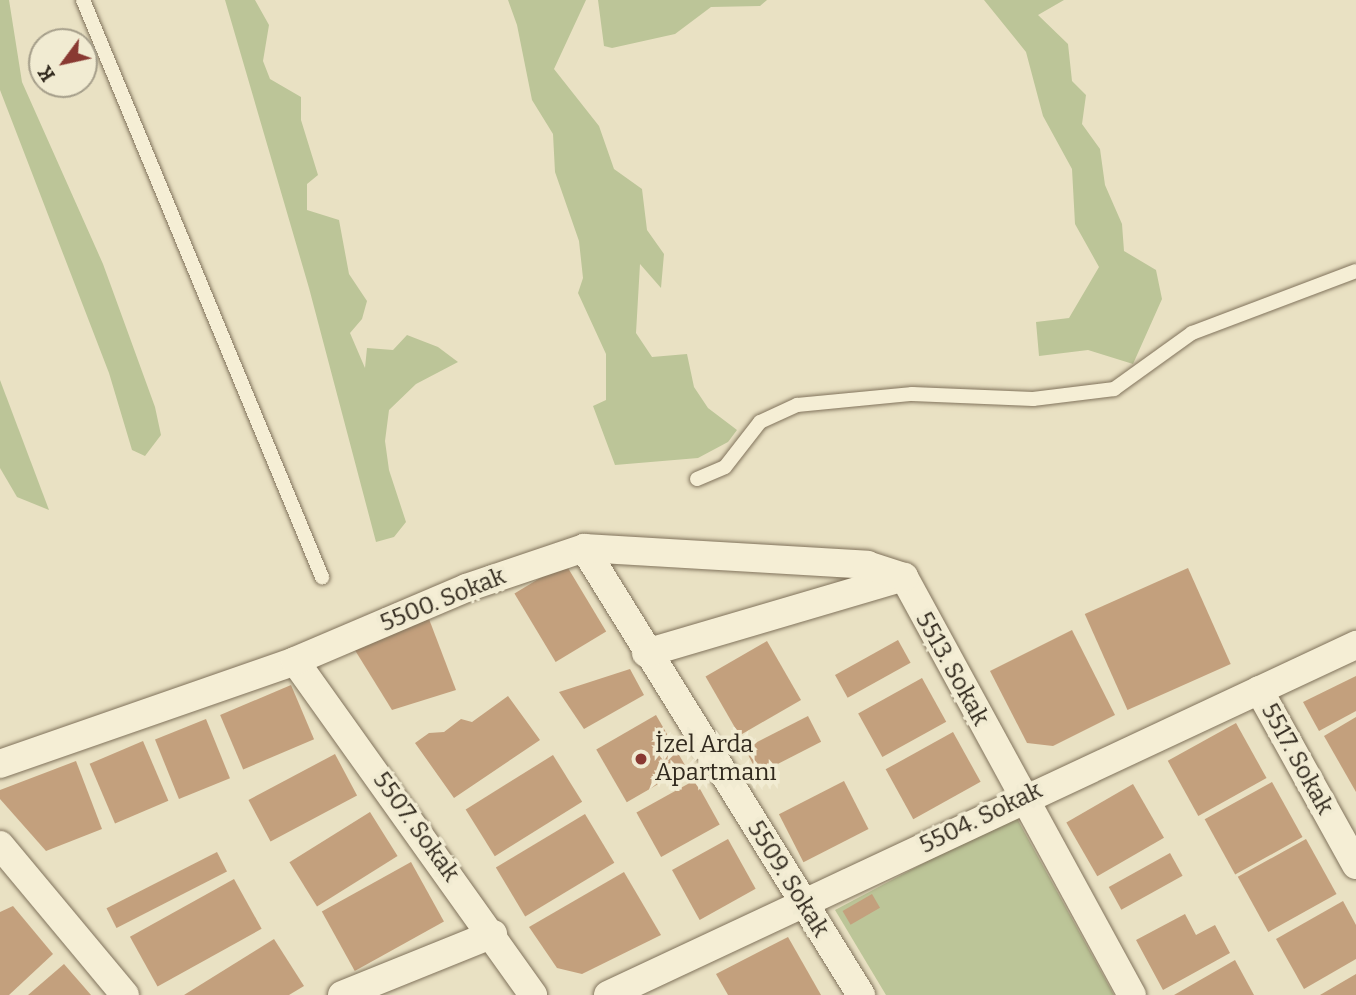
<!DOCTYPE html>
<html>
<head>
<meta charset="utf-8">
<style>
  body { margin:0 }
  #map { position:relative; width:1356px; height:995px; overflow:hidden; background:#e9e1c3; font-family:Bitter,serif }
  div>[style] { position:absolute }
  .green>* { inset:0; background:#bcc598 }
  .building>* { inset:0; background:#c3a07d; transform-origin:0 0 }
  .roads { filter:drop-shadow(0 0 2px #81735c) drop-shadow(0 0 2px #81735c) }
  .service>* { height:14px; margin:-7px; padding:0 7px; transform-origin:7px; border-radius:7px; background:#f5eed5 }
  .minor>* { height:28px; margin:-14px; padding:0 14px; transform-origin:14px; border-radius:14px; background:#f5eed5 }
  .dots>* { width:19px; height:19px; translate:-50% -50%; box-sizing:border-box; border:4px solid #f1ebd2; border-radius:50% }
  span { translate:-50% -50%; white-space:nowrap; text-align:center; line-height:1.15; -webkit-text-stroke:7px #f1ebd2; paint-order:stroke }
  .street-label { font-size:24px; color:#322a1e }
  .poi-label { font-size:24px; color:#322a1e }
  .left { translate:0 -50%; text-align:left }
  .north { position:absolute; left:28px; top:28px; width:70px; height:70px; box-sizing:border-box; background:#f1ebd2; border:2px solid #a59e8a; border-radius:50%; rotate:237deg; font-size:19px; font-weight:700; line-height:28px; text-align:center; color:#322a1e }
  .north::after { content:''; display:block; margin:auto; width:24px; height:32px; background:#893932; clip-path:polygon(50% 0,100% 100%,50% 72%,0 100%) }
</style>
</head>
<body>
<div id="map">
  <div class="green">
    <div style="clip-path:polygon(0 0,9px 0,22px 82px,103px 264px,155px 407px,161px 435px,145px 456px,132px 450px,109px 373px,0 90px)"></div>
    <div style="clip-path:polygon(225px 0,255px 0,269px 25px,263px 61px,270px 79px,301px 97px,301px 120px,318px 175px,307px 184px,307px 210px,339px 220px,349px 274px,367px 301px,362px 319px,350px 333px,365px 368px,367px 348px,393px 350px,407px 335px,438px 347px,458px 362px,416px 384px,389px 410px,385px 441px,389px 470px,406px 522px,394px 537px,376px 542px,309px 288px)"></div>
    <div style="clip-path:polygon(508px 0,586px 0,554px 69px,599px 126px,614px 169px,642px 189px,647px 230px,664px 254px,661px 288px,640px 264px,636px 333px,652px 357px,687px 354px,694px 387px,708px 408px,737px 430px,728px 442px,698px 458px,615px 465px,593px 406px,606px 400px,606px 354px,578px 293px,583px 278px,579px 241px,555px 172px,553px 134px,532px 100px,517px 25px)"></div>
    <div style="clip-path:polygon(598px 0,767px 0,760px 6px,711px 7px,675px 34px,612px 48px,604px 46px)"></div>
    <div style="clip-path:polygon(984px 0,1064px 0,1038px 15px,1068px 44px,1072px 81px,1086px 95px,1082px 124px,1100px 149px,1105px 185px,1122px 224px,1124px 251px,1156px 270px,1162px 299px,1133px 364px,1088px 350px,1039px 356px,1036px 322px,1069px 318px,1099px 267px,1075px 224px,1072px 169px,1043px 116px,1026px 52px)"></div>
    <div style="clip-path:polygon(0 380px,49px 510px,17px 497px,0 468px)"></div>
    <div style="clip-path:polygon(1015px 815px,1114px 995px,886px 995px,835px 910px)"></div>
  </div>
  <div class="building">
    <div style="left:565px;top:563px;width:80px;height:59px;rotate:59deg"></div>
    <div style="left:1188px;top:568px;width:105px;height:113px;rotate:66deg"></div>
    <div style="clip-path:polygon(429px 619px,456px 690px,392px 710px,353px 647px)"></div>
    <div style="clip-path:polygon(1072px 630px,1115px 715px,1053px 746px,1027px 743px,990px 671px)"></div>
    <div style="left:898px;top:640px;width:26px;height:72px;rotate:61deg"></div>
    <div style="left:767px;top:641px;width:68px;height:71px;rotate:60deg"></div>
    <div style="clip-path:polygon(630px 669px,644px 695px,584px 729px,559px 692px)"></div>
    <div style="clip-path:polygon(1356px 676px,1356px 711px,1319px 731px,1303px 702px)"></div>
    <div style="left:922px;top:678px;width:50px;height:73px;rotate:61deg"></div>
    <div style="left:291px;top:685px;width:59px;height:77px;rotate:67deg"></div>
    <div style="clip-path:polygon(508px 696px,540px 740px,454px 798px,415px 743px,429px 733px,444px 732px,461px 719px,472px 722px)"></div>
    <div style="left:656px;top:715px;width:61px;height:69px;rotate:60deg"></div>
    <div style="left:808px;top:716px;width:29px;height:71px;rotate:63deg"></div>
    <div style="clip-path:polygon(1356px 717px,1356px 792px,1324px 736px)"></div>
    <div style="left:206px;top:719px;width:64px;height:55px;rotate:68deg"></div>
    <div style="left:1236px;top:723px;width:63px;height:78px;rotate:61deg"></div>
    <div style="left:953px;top:732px;width:57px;height:77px;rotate:61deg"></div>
    <div style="left:143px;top:741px;width:65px;height:58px;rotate:67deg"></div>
    <div style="left:335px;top:754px;width:47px;height:98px;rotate:62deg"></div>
    <div style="left:553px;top:755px;width:55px;height:103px;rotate:58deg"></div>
    <div style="clip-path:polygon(76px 761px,102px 829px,46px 851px,0 799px,0 790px)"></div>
    <div style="left:695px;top:780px;width:51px;height:67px;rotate:61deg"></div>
    <div style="left:844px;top:781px;width:54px;height:73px;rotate:63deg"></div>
    <div style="left:1272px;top:782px;width:63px;height:77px;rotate:61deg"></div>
    <div style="left:1133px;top:784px;width:62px;height:77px;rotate:60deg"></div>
    <div style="left:370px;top:812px;width:52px;height:95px;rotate:58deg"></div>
    <div style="left:585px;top:814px;width:57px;height:104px;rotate:59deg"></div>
    <div style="left:728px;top:839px;width:57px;height:64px;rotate:61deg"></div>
    <div style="left:1306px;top:839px;width:63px;height:78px;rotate:61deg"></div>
    <div style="left:217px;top:852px;width:22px;height:124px;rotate:63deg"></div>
    <div style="left:1170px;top:853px;width:26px;height:70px;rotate:61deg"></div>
    <div style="left:411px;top:862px;width:68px;height:102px;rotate:61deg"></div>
    <div style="clip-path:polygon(624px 872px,661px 935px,582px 974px,557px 968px,529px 927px)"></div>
    <div style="left:234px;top:879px;width:57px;height:119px;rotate:61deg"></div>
    <div style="left:872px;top:894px;width:16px;height:34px;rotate:60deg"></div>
    <div style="clip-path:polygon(1343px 901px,1356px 925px,1356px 959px,1304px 989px,1276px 939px)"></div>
    <div style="clip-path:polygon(13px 906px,53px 954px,9px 995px,0 995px,0 912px)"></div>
    <div style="clip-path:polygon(1185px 914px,1196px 935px,1215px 925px,1230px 953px,1163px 990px,1136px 940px)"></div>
    <div style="clip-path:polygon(788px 937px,821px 995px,728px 995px,716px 974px)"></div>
    <div style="clip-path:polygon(274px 939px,304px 986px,289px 995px,184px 995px)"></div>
    <div style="clip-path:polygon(1235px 960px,1254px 995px,1174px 995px)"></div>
    <div style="clip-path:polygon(64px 964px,91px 995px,28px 995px)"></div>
    <div style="clip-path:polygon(1356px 974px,1356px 995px,1320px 995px)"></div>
  </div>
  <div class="roads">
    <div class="service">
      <div style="left:83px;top:0;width:625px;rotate:67.5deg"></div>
      <div style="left:697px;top:479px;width:30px;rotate:-23deg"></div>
      <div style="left:725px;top:467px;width:57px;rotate:-52.1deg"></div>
      <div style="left:760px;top:422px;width:41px;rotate:-24.7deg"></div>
      <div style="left:797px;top:405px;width:116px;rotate:-5.5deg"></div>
      <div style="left:912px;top:394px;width:121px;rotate:2.4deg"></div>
      <div style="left:1033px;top:399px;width:82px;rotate:-7deg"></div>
      <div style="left:1114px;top:389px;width:96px;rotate:-35.7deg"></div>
      <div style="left:1192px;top:333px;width:175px;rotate:-20.7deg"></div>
    </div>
    <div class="minor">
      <div style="left:584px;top:548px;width:526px;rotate:58.21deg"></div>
      <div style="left:904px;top:577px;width:476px;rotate:61.4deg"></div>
      <div style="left:646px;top:653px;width:269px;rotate:-16.4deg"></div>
      <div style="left:295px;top:661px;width:410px;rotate:54.5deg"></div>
      <div style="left:1259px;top:690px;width:200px;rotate:61deg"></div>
      <div style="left:0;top:764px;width:312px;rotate:-19.2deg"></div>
      <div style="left:295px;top:661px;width:186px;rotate:-23.1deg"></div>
      <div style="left:466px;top:588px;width:125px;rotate:-18.7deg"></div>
      <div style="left:584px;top:548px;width:284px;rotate:3.4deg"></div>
      <div style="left:867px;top:565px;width:39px;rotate:18deg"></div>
      <div style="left:0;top:845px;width:195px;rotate:50.2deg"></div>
      <div style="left:342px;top:995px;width:163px;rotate:-22deg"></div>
      <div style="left:608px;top:995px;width:826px;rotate:-25.08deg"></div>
    </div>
  </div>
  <div class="dots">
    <div style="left:641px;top:759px;background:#893932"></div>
  </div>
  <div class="street-label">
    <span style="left:443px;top:600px;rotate:-22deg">5500. Sokak</span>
    <span style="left:952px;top:669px;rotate:61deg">5513. Sokak</span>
    <span style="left:1297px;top:759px;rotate:61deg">5517. Sokak</span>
    <span style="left:981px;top:818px;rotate:-26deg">5504. Sokak</span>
    <span style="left:416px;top:827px;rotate:54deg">5507. Sokak</span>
    <span style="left:788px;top:879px;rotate:58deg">5509. Sokak</span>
  </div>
  <div class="poi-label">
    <span class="left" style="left:655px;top:759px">İzel Arda<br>Apartmanı</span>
  </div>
  <div class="north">K</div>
</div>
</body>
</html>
